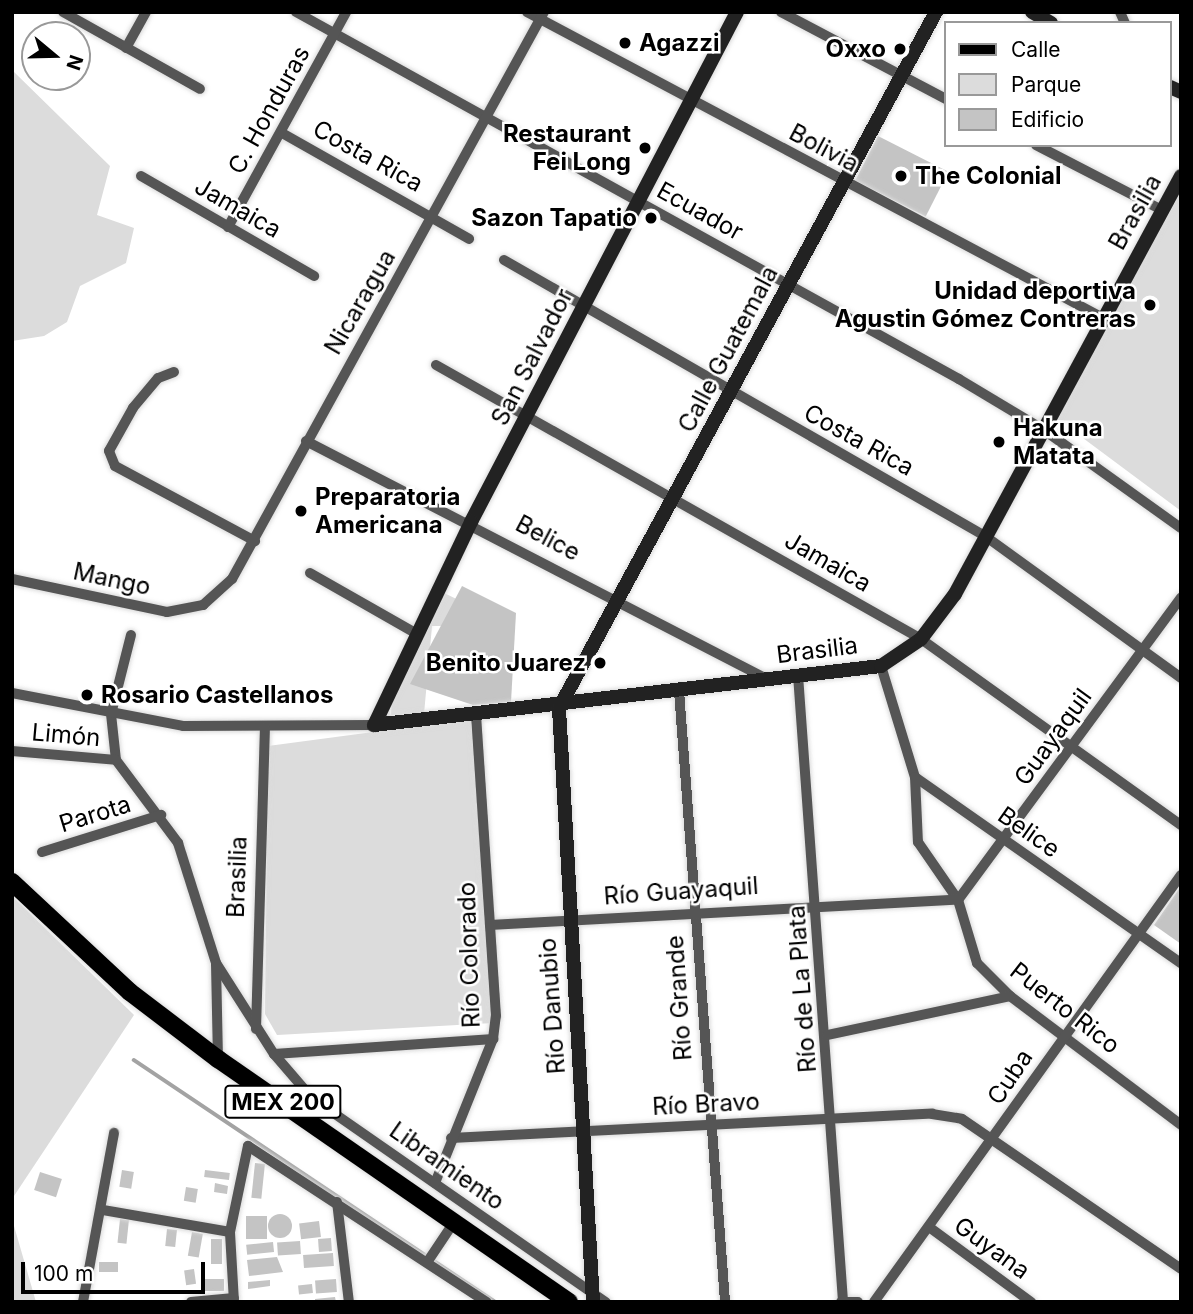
<!DOCTYPE html>
<html>
<head>
<meta charset="utf-8">
<style>
  body { margin:0 }
  #map { position:relative; width:1193px; height:1314px; overflow:hidden; background:#fff; font-family:Inter,sans-serif }
  div>[style] { position:absolute }
  .green>* { inset:0; background:#dcdcdc }
  .stream>* { height:3.5px; margin:-1.75px; padding:0 1.75px; transform-origin:1.75px; border-radius:1.75px; background:#a3a3a3 }
  .building>* { inset:0; background:#c4c4c4; transform-origin:0 0 }
  .round { border-radius:50% }
  .roads { filter:drop-shadow(0 0 2px #dbdbdb) drop-shadow(0 0 2px #dbdbdb) }
  .street>* { height:10px; margin:-5px; padding:0 5px; transform-origin:5px; border-radius:5px; background:#555 }
  .secondary>* { height:14px; margin:-7px; padding:0 7px; transform-origin:7px; border-radius:7px; background:#222 }
  .primary>* { height:18px; margin:-9px; padding:0 9px; transform-origin:9px; border-radius:9px; background:#000 }
  .dots>* { width:19px; height:19px; translate:-50% -50%; box-sizing:border-box; border:4px solid #fff; border-radius:50% }
  span { translate:-50% -50%; white-space:nowrap; text-align:center; line-height:1.15; -webkit-text-stroke:5px #fff; paint-order:stroke }
  .shield-label span { padding:2px 5px; background:#fff; border:2px solid; border-radius:5px; -webkit-text-stroke-width:0 }
  .shield-label { font-size:23px; color:#000; font-weight:700 }
  .poi-label { font-size:24px; color:#000; font-weight:700 }
  .left { translate:0 -50%; text-align:left }
  .right { translate:-100% -50%; text-align:right }
  .street-label { font-size:24px; color:#000 }
  .frame { position:absolute; inset:0; border:14px solid #000; pointer-events:none }
  .legend { position:absolute; left:944px; top:21px; width:228px; height:126px; box-sizing:border-box; background:#fff; border:2px solid #999; margin:0; padding:9px 12px; list-style:none; font-size:21px; color:#000 }
  .legend li { display:flex; align-items:center; gap:14px; height:35px }
  .legend b { width:35px; border:2px solid #999 }
  .north { position:absolute; left:21px; top:21px; width:70px; height:70px; box-sizing:border-box; background:#fff; border:2px solid #999; border-radius:50%; rotate:109deg; font-size:19px; font-weight:700; line-height:28px; text-align:center; color:#000 }
  .north::after { content:''; display:block; margin:auto; width:24px; height:32px; background:#000; clip-path:polygon(50% 0,100% 100%,50% 72%,0 100%) }
  .scale { position:absolute; left:21px; top:1262px; width:184px; height:32px; box-sizing:border-box; border:4px solid #000; border-top:0; padding-left:9px; font-size:21px; line-height:24px; white-space:nowrap; color:#000; -webkit-text-stroke:5px #fff; paint-order:stroke }
</style>
</head>
<body>
<div id="map">
  <div class="green">
    <div style="clip-path:polygon(12px 70px,110px 166px,97px 215px,134px 228px,126px 263px,80px 286px,67px 322px,44px 336px,12px 341px)"></div>
    <div style="clip-path:polygon(1181px 192px,1181px 511px,1056px 418px)"></div>
    <div style="clip-path:polygon(444px 593px,469px 605px,463px 626px,432px 626px,424px 714px,391px 715px,392px 694px)"></div>
    <div style="clip-path:polygon(471px 719px,493px 1023px,277px 1035px,265px 1014px,268px 746px)"></div>
    <div style="clip-path:polygon(12px 896px,134px 1015px,12px 1199px)"></div>
    <div style="clip-path:polygon(12px 1219px,36px 1302px,12px 1302px)"></div>
  </div>
  <div class="stream">
    <div style="left:134px;top:1060px;width:435px;rotate:33.8deg"></div>
  </div>
  <div class="building">
    <div style="left:878px;top:136px;width:79px;height:50px;rotate:27deg"></div>
    <div style="clip-path:polygon(462px 586px,516px 613px,511px 702px,473px 705px,410px 684px)"></div>
    <div style="clip-path:polygon(1181px 886px,1181px 944px,1154px 925px)"></div>
    <div style="left:255px;top:1163px;width:10px;height:35px;rotate:6deg"></div>
    <div style="left:122px;top:1170px;width:12px;height:17px;rotate:9deg"></div>
    <div style="left:205px;top:1170px;width:25px;height:7px;rotate:7deg"></div>
    <div style="left:40px;top:1172px;width:23px;height:19px;rotate:18deg"></div>
    <div style="clip-path:polygon(215px 1183px,228px 1186px,227px 1194px,214px 1192px)"></div>
    <div style="left:186px;top:1187px;width:12px;height:14px;rotate:9deg"></div>
    <div class="round" style="left:268px;top:1214px;width:24px;height:24px"></div>
    <div style="left:246px;top:1216px;width:21px;height:23px"></div>
    <div style="left:120px;top:1219px;width:9px;height:24px;rotate:6deg"></div>
    <div style="left:319px;top:1221px;width:16px;height:20px;rotate:83deg"></div>
    <div style="left:167px;top:1229px;width:10px;height:17px;rotate:6deg"></div>
    <div style="left:192px;top:1232px;width:11px;height:24px;rotate:10deg"></div>
    <div style="left:331px;top:1238px;width:13px;height:13px;rotate:86deg"></div>
    <div style="left:211px;top:1239px;width:11px;height:25px"></div>
    <div style="left:300px;top:1241px;width:13px;height:23px;rotate:86deg"></div>
    <div style="left:273px;top:1242px;width:10px;height:27px;rotate:84deg"></div>
    <div style="left:333px;top:1253px;width:13px;height:30px;rotate:86deg"></div>
    <div style="clip-path:polygon(277px 1257px,283px 1272px,249px 1276px,247px 1260px)"></div>
    <div style="left:118px;top:1262px;width:10px;height:19px;rotate:90deg"></div>
    <div style="left:194px;top:1269px;width:15px;height:10px;rotate:82deg"></div>
    <div style="left:201px;top:1279px;width:23px;height:12px"></div>
    <div style="left:336px;top:1279px;width:13px;height:21px;rotate:86deg"></div>
    <div style="clip-path:polygon(270px 1280px,270px 1286px,248px 1289px,248px 1282px)"></div>
    <div style="left:312px;top:1284px;width:9px;height:14px;rotate:84deg"></div>
    <div style="clip-path:polygon(335px 1297px,336px 1302px,315px 1302px,315px 1299px)"></div>
  </div>
  <div class="roads">
    <div class="street">
      <div style="left:63px;top:12px;width:157px;rotate:29.3deg"></div>
      <div style="left:296px;top:12px;width:758px;rotate:28.97deg"></div>
      <div style="left:959px;top:379px;width:99px;rotate:31deg"></div>
      <div style="left:1044px;top:430px;width:168px;rotate:35.6deg"></div>
      <div style="left:527px;top:12px;width:652px;rotate:27.98deg"></div>
      <div style="left:781px;top:12px;width:187px;rotate:27.8deg"></div>
      <div style="left:1120px;top:12px;width:12px;rotate:66deg"></div>
      <div style="left:126px;top:48px;width:41px;rotate:-60.9deg"></div>
      <div style="left:282px;top:133px;width:215px;rotate:29.5deg"></div>
      <div style="left:1036px;top:145px;width:142px;rotate:27.3deg"></div>
      <div style="left:141px;top:176px;width:200px;rotate:30deg"></div>
      <div style="left:228px;top:227px;width:245px;rotate:-61.2deg"></div>
      <div style="left:504px;top:260px;width:555px;rotate:29.85deg"></div>
      <div style="left:985px;top:536px;width:242px;rotate:35.9deg"></div>
      <div style="left:436px;top:365px;width:557px;rotate:29.46deg"></div>
      <div style="left:921px;top:639px;width:320px;rotate:35.6deg"></div>
      <div style="left:174px;top:372px;width:17px;rotate:159deg"></div>
      <div style="left:158px;top:378px;width:39px;rotate:130deg"></div>
      <div style="left:133px;top:408px;width:49px;rotate:119.2deg"></div>
      <div style="left:109px;top:451px;width:16px;rotate:68deg"></div>
      <div style="left:115px;top:466px;width:159px;rotate:28.2deg"></div>
      <div style="left:306px;top:441px;width:519px;rotate:27.31deg"></div>
      <div style="left:310px;top:573px;width:121px;rotate:29.7deg"></div>
      <div style="left:12px;top:579px;width:158px;rotate:12deg"></div>
      <div style="left:167px;top:612px;width:37px;rotate:-11deg"></div>
      <div style="left:203px;top:605px;width:39px;rotate:-42deg"></div>
      <div style="left:232px;top:579px;width:647px;rotate:-61.18deg"></div>
      <div style="left:131px;top:635px;width:81px;rotate:104.2deg"></div>
      <div style="left:111px;top:714px;width:46px;rotate:83.8deg"></div>
      <div style="left:116px;top:760px;width:104px;rotate:53.2deg"></div>
      <div style="left:178px;top:843px;width:126px;rotate:72.4deg"></div>
      <div style="left:216px;top:963px;width:108px;rotate:57.5deg"></div>
      <div style="left:274px;top:1054px;width:220px;rotate:-3.9deg"></div>
      <div style="left:881px;top:666px;width:116px;rotate:73deg"></div>
      <div style="left:915px;top:777px;width:325px;rotate:35deg"></div>
      <div style="left:798px;top:675px;width:628px;rotate:85.89deg"></div>
      <div style="left:679px;top:691px;width:613px;rotate:85.69deg"></div>
      <div style="left:12px;top:693px;width:174px;rotate:10.9deg"></div>
      <div style="left:183px;top:726px;width:191px;rotate:-0.3deg"></div>
      <div style="left:12px;top:751px;width:104px;rotate:4.9deg"></div>
      <div style="left:915px;top:777px;width:65px;rotate:87.4deg"></div>
      <div style="left:918px;top:842px;width:70px;rotate:55.4deg"></div>
      <div style="left:958px;top:900px;width:66px;rotate:73.2deg"></div>
      <div style="left:977px;top:963px;width:47px;rotate:45deg"></div>
      <div style="left:1010px;top:996px;width:214px;rotate:37deg"></div>
      <div style="left:42px;top:852px;width:125px;rotate:-17.3deg"></div>
      <div style="left:958px;top:900px;width:376px;rotate:-53.6deg"></div>
      <div style="left:490px;top:925px;width:469px;rotate:-3.1deg"></div>
      <div style="left:216px;top:964px;width:95px;rotate:88.8deg"></div>
      <div style="left:256px;top:1029px;width:302px;rotate:-88.3deg"></div>
      <div style="left:827px;top:1035px;width:187px;rotate:-12deg"></div>
      <div style="left:274px;top:1054px;width:58px;rotate:49.2deg"></div>
      <div style="left:312px;top:1098px;width:358px;rotate:34.8deg"></div>
      <div style="left:451px;top:1138px;width:482px;rotate:-2.9deg"></div>
      <div style="left:932px;top:1114px;width:30px;rotate:9deg"></div>
      <div style="left:962px;top:1119px;width:265px;rotate:34.4deg"></div>
      <div style="left:435px;top:1183px;width:155px;rotate:-68.1deg"></div>
      <div style="left:493px;top:1039px;width:23px;rotate:-83deg"></div>
      <div style="left:496px;top:1016px;width:302px;rotate:-93.8deg"></div>
      <div style="left:337px;top:1202px;width:101px;rotate:83.2deg"></div>
      <div style="left:103px;top:1210px;width:129px;rotate:9.8deg"></div>
      <div style="left:929px;top:1227px;width:127px;rotate:36.3deg"></div>
      <div style="left:428px;top:1261px;width:50px;rotate:-56.3deg"></div>
      <div style="left:83px;top:1302px;width:172px;rotate:-79.6deg"></div>
      <div style="left:191px;top:1302px;width:43px;rotate:-5.3deg"></div>
      <div style="left:234px;top:1302px;width:70px;rotate:-93.3deg"></div>
      <div style="left:230px;top:1232px;width:88px;rotate:-78.2deg"></div>
      <div style="left:248px;top:1146px;width:285px;rotate:33.2deg"></div>
      <div style="left:841px;top:1302px;width:17px"></div>
      <div style="left:874px;top:1302px;width:526px;rotate:-54.29deg"></div>
    </div>
    <div class="secondary">
      <div style="left:737px;top:12px;width:575px;rotate:117.55deg"></div>
      <div style="left:471px;top:522px;width:225px;rotate:115.5deg"></div>
      <div style="left:374px;top:725px;width:510px;rotate:-6.64deg"></div>
      <div style="left:881px;top:666px;width:48px;rotate:-34deg"></div>
      <div style="left:921px;top:639px;width:56px;rotate:-52.9deg"></div>
      <div style="left:955px;top:594px;width:475px;rotate:-61.6deg"></div>
      <div style="left:1032px;top:12px;width:22px;rotate:30deg"></div>
      <div style="left:1170px;top:87px;width:12px;rotate:24deg"></div>
      <div style="left:593px;top:1302px;width:595px;rotate:-93.28deg"></div>
      <div style="left:559px;top:708px;width:792px;rotate:-61.56deg"></div>
    </div>
    <div class="primary">
      <div style="left:12px;top:882px;width:161px;rotate:43deg"></div>
      <div style="left:130px;top:992px;width:111px;rotate:37.3deg"></div>
      <div style="left:218px;top:1059px;width:427px;rotate:34.7deg"></div>
    </div>
  </div>
  <div class="dots">
    <div style="left:625px;top:43px;background:#000"></div>
    <div style="left:900px;top:49px;background:#000"></div>
    <div style="left:645px;top:148px;background:#000"></div>
    <div style="left:901px;top:176px;background:#000"></div>
    <div style="left:651px;top:218px;background:#000"></div>
    <div style="left:1150px;top:305px;background:#000"></div>
    <div style="left:999px;top:442px;background:#000"></div>
    <div style="left:301px;top:511px;background:#000"></div>
    <div style="left:600px;top:663px;background:#000"></div>
    <div style="left:87px;top:695px;background:#000"></div>
  </div>
  <div class="shield-label">
    <span style="left:283px;top:1102px">MEX 200</span>
  </div>
  <div class="poi-label">
    <span class="left" style="left:639px;top:43px">Agazzi</span>
    <span class="right" style="left:886px;top:49px">Oxxo</span>
    <span class="right" style="left:631px;top:148px">Restaurant<br>Fei Long</span>
    <span class="left" style="left:915px;top:176px">The Colonial</span>
    <span class="right" style="left:637px;top:218px">Sazon Tapatio</span>
    <span class="right" style="left:1136px;top:305px">Unidad deportiva<br>Agustin Gómez Contreras</span>
    <span class="left" style="left:1013px;top:442px">Hakuna<br>Matata</span>
    <span class="left" style="left:315px;top:511px">Preparatoria<br>Americana</span>
    <span class="right" style="left:586px;top:663px">Benito Juarez</span>
    <span class="left" style="left:101px;top:695px">Rosario Castellanos</span>
  </div>
  <div class="street-label">
    <span style="left:269px;top:110px;rotate:-61deg">C. Honduras</span>
    <span style="left:824px;top:148px;rotate:28deg">Bolivia</span>
    <span style="left:368px;top:156px;rotate:29deg">Costa Rica</span>
    <span style="left:238px;top:208px;rotate:30deg">Jamaica</span>
    <span style="left:700px;top:211px;rotate:29deg">Ecuador</span>
    <span style="left:1135px;top:212px;rotate:-61deg">Brasilia</span>
    <span style="left:360px;top:302px;rotate:-60deg">Nicaragua</span>
    <span style="left:728px;top:349px;rotate:-62deg">Calle Guatemala</span>
    <span style="left:532px;top:357px;rotate:-63deg">San Salvador</span>
    <span style="left:859px;top:440px;rotate:29deg">Costa Rica</span>
    <span style="left:548px;top:538px;rotate:28deg">Belice</span>
    <span style="left:828px;top:562px;rotate:30deg">Jamaica</span>
    <span style="left:112px;top:579px;rotate:12deg">Mango</span>
    <span style="left:817px;top:650px;rotate:-7deg">Brasilia</span>
    <span style="left:66px;top:735px;rotate:5deg">Limón</span>
    <span style="left:1053px;top:737px;rotate:-54deg">Guayaquil</span>
    <span style="left:95px;top:814px;rotate:-17deg">Parota</span>
    <span style="left:1029px;top:832px;rotate:35deg">Belice</span>
    <span style="left:237px;top:877px;rotate:-88deg">Brasilia</span>
    <span style="left:681px;top:891px;rotate:-4deg">Río Guayaquil</span>
    <span style="left:469px;top:955px;rotate:-92deg">Río Colorado</span>
    <span style="left:802px;top:989px;rotate:-94deg">Río de La Plata</span>
    <span style="left:679px;top:998px;rotate:-94deg">Río Grande</span>
    <span style="left:552px;top:1006px;rotate:-94deg">Río Danubio</span>
    <span style="left:1065px;top:1008px;rotate:38deg">Puerto Rico</span>
    <span style="left:1010px;top:1077px;rotate:-56deg">Cuba</span>
    <span style="left:706px;top:1104px;rotate:-3deg">Río Bravo</span>
    <span style="left:447px;top:1166px;rotate:35deg">Libramiento</span>
    <span style="left:992px;top:1248px;rotate:36deg">Guyana</span>
  </div>
  <div class="frame"></div>
  <ul class="legend">
  <li><b style="height:9px;background:#000"></b>Calle</li>
  <li><b style="height:19px;background:#dcdcdc"></b>Parque</li>
  <li><b style="height:19px;background:#c4c4c4"></b>Edificio</li>
  </ul>
  <div class="north">N</div>
  <div class="scale">100 m</div>
</div>
</body>
</html>
